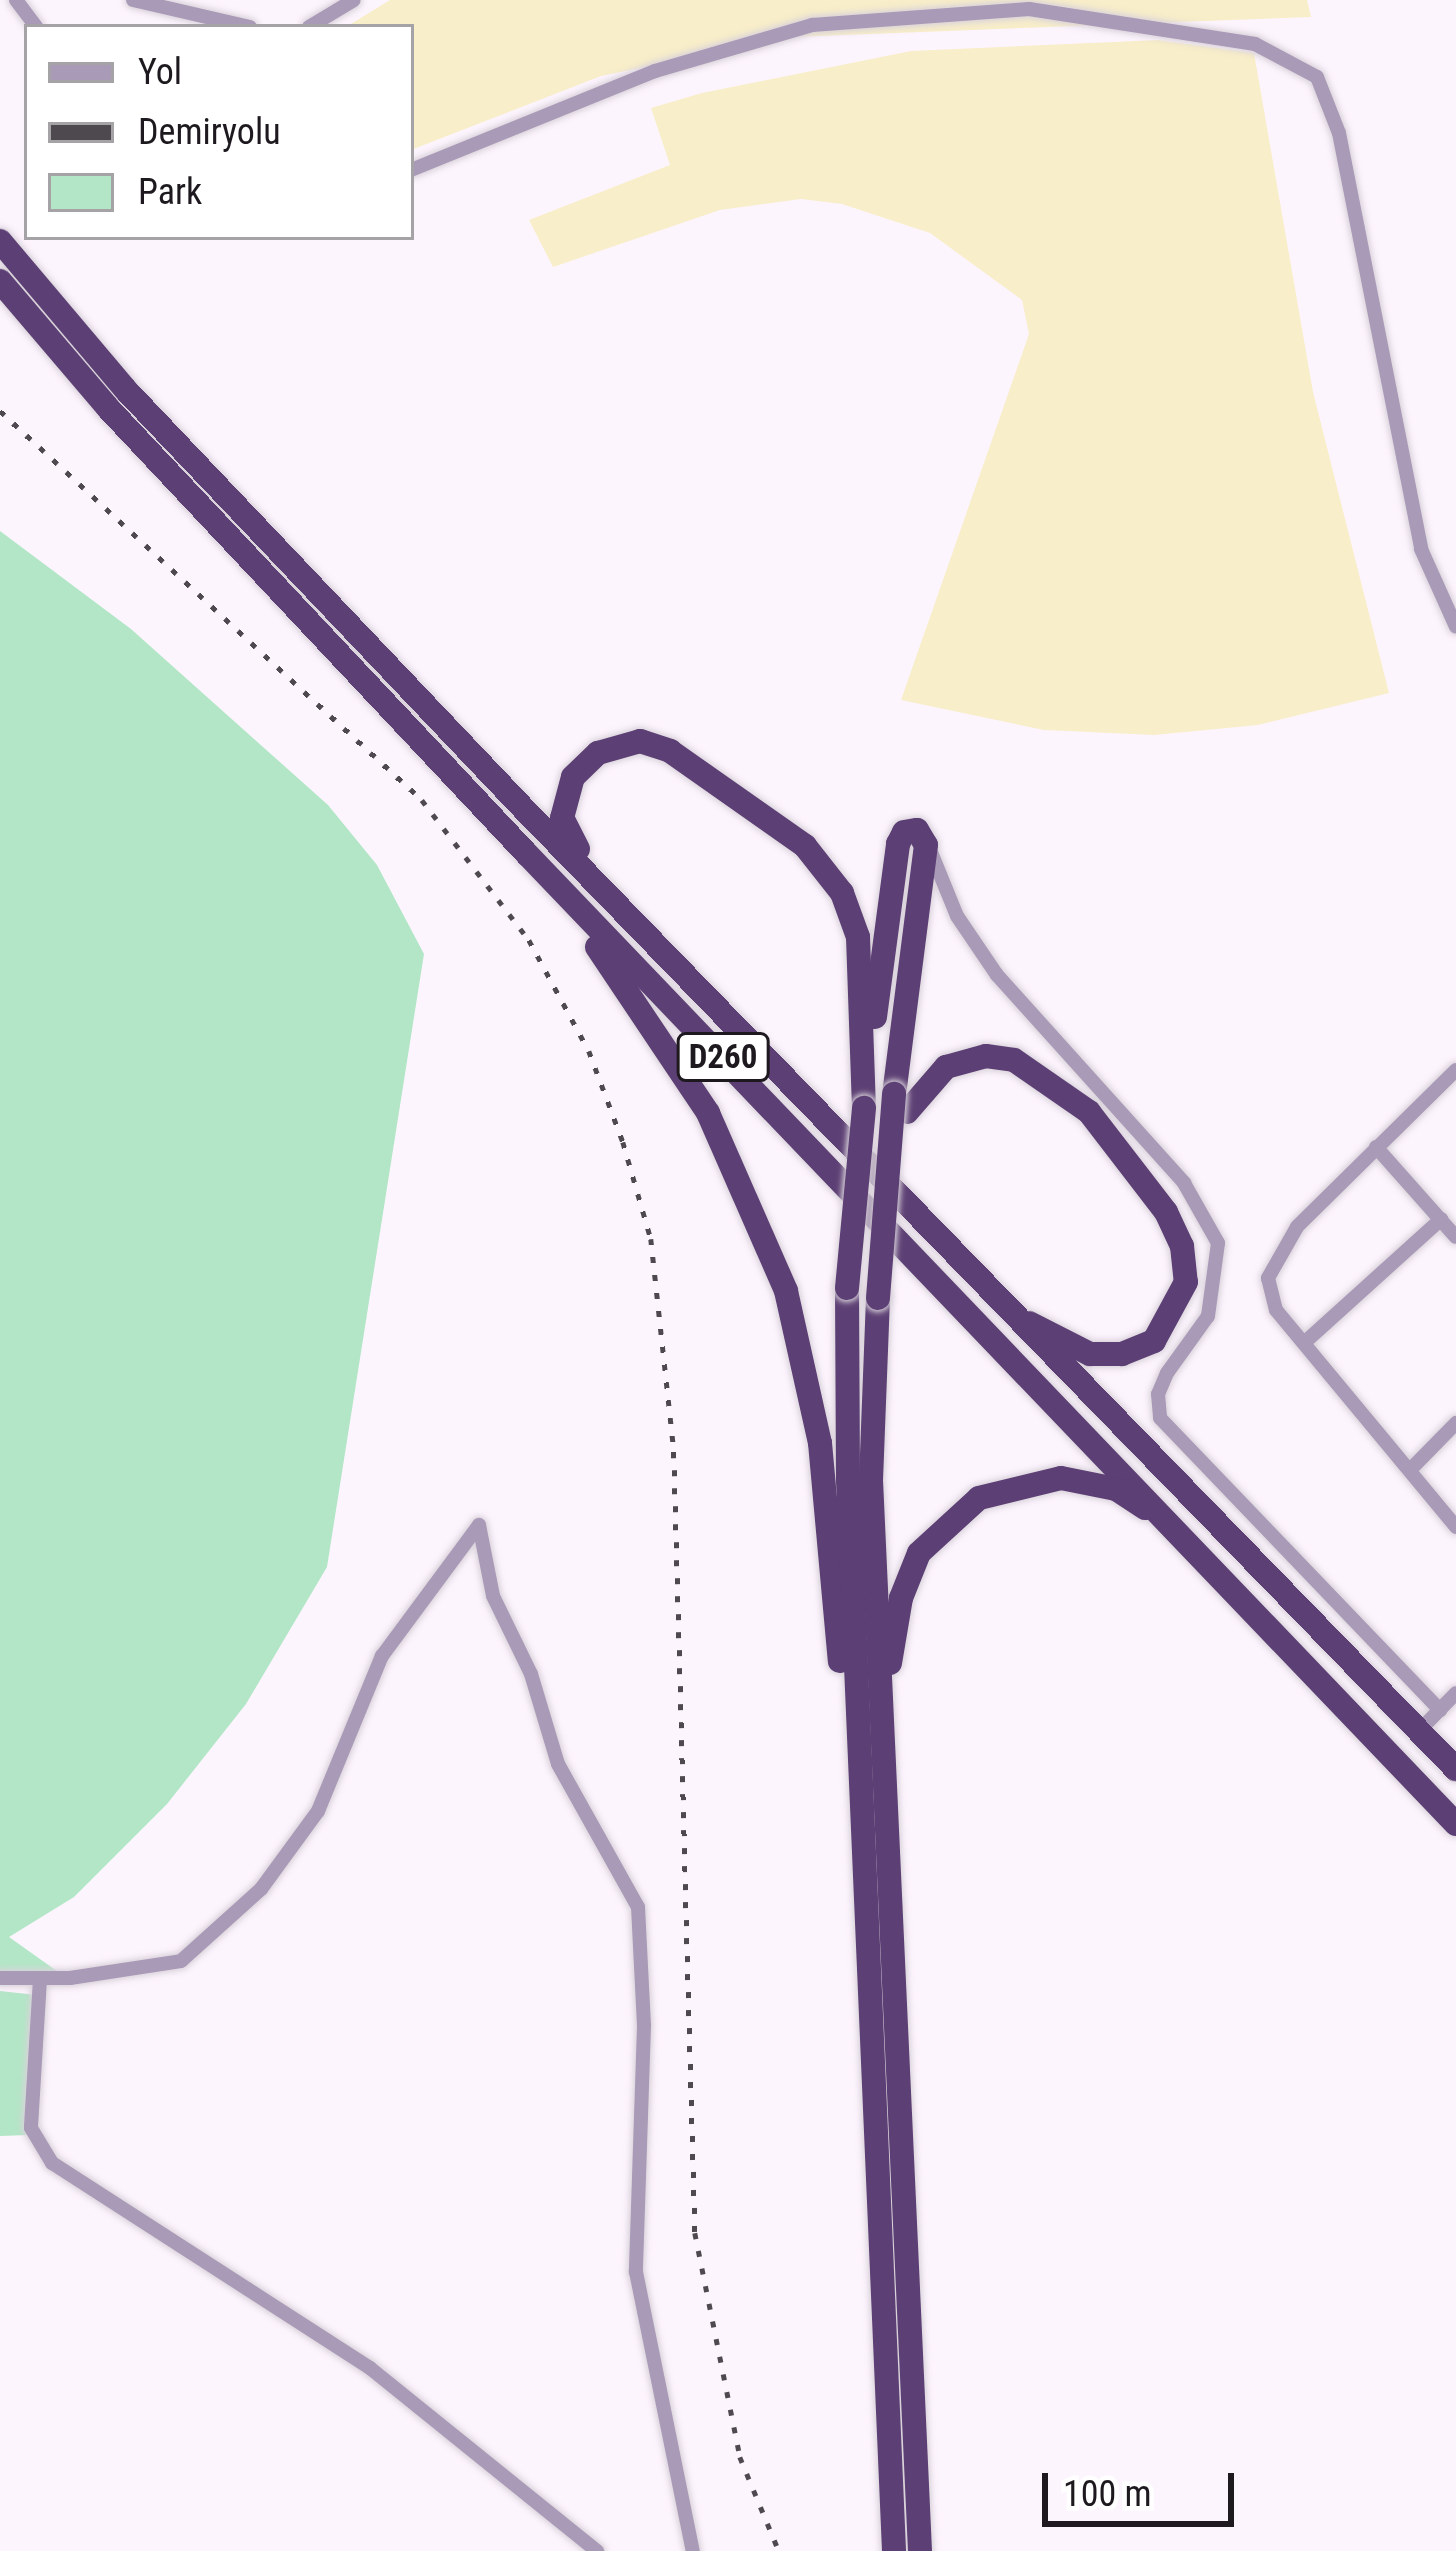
<!DOCTYPE html>
<html>
<head>
<meta charset="utf-8">
<style>
  body { margin:0 }
  #map { position:relative; width:1456px; height:2551px; overflow:hidden; background:#fdf5fe; font-family:"Roboto Condensed",sans-serif }
  div>[style] { position:absolute }
  .green>* { inset:0; background:#b3e6c6 }
  .sand>* { inset:0; background:#f8eec9 }
  .roads { filter:drop-shadow(0 0 3px #d9d2da) drop-shadow(0 0 3px #d9d2da) }
  .minor>* { height:14px; margin:-7px; padding:0 7px; transform-origin:7px; border-radius:7px; background:#a99ab7 }
  .trunk>* { height:24px; margin:-12px; padding:0 12px; transform-origin:12px; border-radius:12px; background:#5c3f74 }
  .rail>* { height:4.5px; margin-top:-2.25px; transform-origin:0; background:repeating-linear-gradient(90deg,#4e494f 0 6px,transparent 0 18px) }
  .bridges { filter:drop-shadow(0 0 3px #d9d2da) drop-shadow(0 0 3px #d9d2da) }
  .trunk-bridge>* { height:24px; margin:-12px; padding:0 12px; transform-origin:12px; border-radius:12px; background:#5c3f74 }
  span { translate:-50% -50%; white-space:nowrap; text-align:center; line-height:1.15; -webkit-text-stroke:12px #fff; paint-order:stroke }
  .shield-label span { padding:3px 9px; background:#fff; border:3px solid; border-radius:9px; -webkit-text-stroke-width:0 }
  .shield-label { font-size:33px; color:#1d191e; font-weight:700 }
  .legend { position:absolute; left:24px; top:24px; width:390px; height:216px; box-sizing:border-box; background:#fff; border:3px solid #a5a3a5; margin:0; padding:15px 21px; list-style:none; font-size:36px; color:#1d191e }
  .legend li { display:flex; align-items:center; gap:24px; height:60px }
  .legend b { width:60px; border:3px solid #a5a3a5 }
  .scale { position:absolute; left:1042px; top:2473px; width:192px; height:54px; box-sizing:border-box; border:6px solid #1d191e; border-top:0; padding-left:15px; font-size:36px; line-height:42px; white-space:nowrap; color:#1d191e; -webkit-text-stroke:9px #fff; paint-order:stroke }
</style>
</head>
<body>
<div id="map">
  <div class="green">
    <div style="clip-path:polygon(0 531px,131px 629px,328px 805px,377px 865px,424px 954px,327px 1567px,246px 1704px,167px 1804px,74px 1897px,9px 1937px,61px 1974px,0 1972px)"></div>
    <div style="clip-path:polygon(0 1991px,37px 1995px,28px 2135px,0 2136px)"></div>
  </div>
  <div class="sand">
    <div style="clip-path:polygon(390px 0,1307px 0,1311px 17px,792px 37px,601px 76px,411px 150px,411px 27px,346px 27px)"></div>
    <div style="clip-path:polygon(1158px 40px,1254px 53px,1313px 392px,1389px 693px,1258px 725px,1154px 735px,1044px 730px,901px 700px,1029px 334px,1022px 300px,930px 233px,842px 204px,801px 199px,720px 210px,553px 267px,529px 220px,670px 165px,651px 108px,702px 93px,911px 51px)"></div>
  </div>
  <div class="roads">
    <div class="minor">
      <div style="left:16px;top:0;width:34px;rotate:53deg"></div>
      <div style="left:133px;top:0;width:120px;rotate:13deg"></div>
      <div style="left:309px;top:27px;width:52px;rotate:-31deg"></div>
      <div style="left:411px;top:170px;width:263px;rotate:-22.1deg"></div>
      <div style="left:655px;top:71px;width:164px;rotate:-16.3deg"></div>
      <div style="left:812px;top:25px;width:218px;rotate:-4.2deg"></div>
      <div style="left:1029px;top:9px;width:229px;rotate:8.8deg"></div>
      <div style="left:1255px;top:44px;width:70px;rotate:28deg"></div>
      <div style="left:1317px;top:77px;width:60px;rotate:68.6deg"></div>
      <div style="left:1339px;top:133px;width:424px;rotate:78.8deg"></div>
      <div style="left:1421px;top:549px;width:85px;rotate:65.8deg"></div>
      <div style="left:926px;top:840px;width:82px;rotate:67.8deg"></div>
      <div style="left:957px;top:916px;width:71px;rotate:55.9deg"></div>
      <div style="left:997px;top:975px;width:280px;rotate:48deg"></div>
      <div style="left:1184px;top:1183px;width:69px;rotate:60.5deg"></div>
      <div style="left:1218px;top:1243px;width:74px;rotate:97.8deg"></div>
      <div style="left:1208px;top:1316px;width:70px;rotate:125.7deg"></div>
      <div style="left:1167px;top:1373px;width:23px;rotate:113deg"></div>
      <div style="left:1158px;top:1394px;width:24px;rotate:85deg"></div>
      <div style="left:1160px;top:1418px;width:405px;rotate:46.2deg"></div>
      <div style="left:1456px;top:1070px;width:223px;rotate:135.4deg"></div>
      <div style="left:1297px;top:1227px;width:59px;rotate:119.6deg"></div>
      <div style="left:1268px;top:1278px;width:33px;rotate:76deg"></div>
      <div style="left:1276px;top:1310px;width:282px;rotate:50.3deg"></div>
      <div style="left:1376px;top:1147px;width:120px;rotate:48.4deg"></div>
      <div style="left:1304px;top:1343px;width:185px;rotate:-42.1deg"></div>
      <div style="left:1410px;top:1470px;width:66px;rotate:-45.6deg"></div>
      <div style="left:479px;top:1525px;width:72px;rotate:78.8deg"></div>
      <div style="left:493px;top:1596px;width:87px;rotate:64deg"></div>
      <div style="left:531px;top:1674px;width:94px;rotate:73.3deg"></div>
      <div style="left:558px;top:1764px;width:164px;rotate:60.8deg"></div>
      <div style="left:638px;top:1907px;width:119px;rotate:87.1deg"></div>
      <div style="left:644px;top:2026px;width:246px;rotate:91.9deg"></div>
      <div style="left:636px;top:2272px;width:285px;rotate:78.5deg"></div>
      <div style="left:1418px;top:1732px;width:54px;rotate:-45.7deg"></div>
      <div style="left:0;top:1978px;width:70px"></div>
      <div style="left:70px;top:1978px;width:112px;rotate:-8.7deg"></div>
      <div style="left:181px;top:1961px;width:108px;rotate:-42deg"></div>
      <div style="left:261px;top:1889px;width:97px;rotate:-53.8deg"></div>
      <div style="left:318px;top:1811px;width:168px;rotate:-67.6deg"></div>
      <div style="left:382px;top:1656px;width:163px;rotate:-53.5deg"></div>
      <div style="left:40px;top:1979px;width:149px;rotate:93.5deg"></div>
      <div style="left:31px;top:2128px;width:41px;rotate:59deg"></div>
      <div style="left:52px;top:2163px;width:378px;rotate:32.8deg"></div>
      <div style="left:370px;top:2368px;width:292px;rotate:38.9deg"></div>
    </div>
    <div class="trunk">
      <div style="left:0;top:241px;width:195px;rotate:49.8deg"></div>
      <div style="left:126px;top:390px;width:575px;rotate:46.48deg"></div>
      <div style="left:522px;top:807px;width:1341px;rotate:45.85deg"></div>
      <div style="left:0;top:281px;width:167px;rotate:49.6deg"></div>
      <div style="left:108px;top:408px;width:612px;rotate:46.79deg"></div>
      <div style="left:527px;top:854px;width:1343px;rotate:46.24deg"></div>
      <div style="left:578px;top:849px;width:35px;rotate:-117deg"></div>
      <div style="left:562px;top:818px;width:42px;rotate:-75deg"></div>
      <div style="left:573px;top:777px;width:35px;rotate:-44deg"></div>
      <div style="left:598px;top:753px;width:44px;rotate:-15.9deg"></div>
      <div style="left:640px;top:741px;width:32px;rotate:18deg"></div>
      <div style="left:670px;top:751px;width:165px;rotate:35.1deg"></div>
      <div style="left:805px;top:846px;width:60px;rotate:51.8deg"></div>
      <div style="left:842px;top:893px;width:47px;rotate:70deg"></div>
      <div style="left:858px;top:937px;width:171px;rotate:88deg"></div>
      <div style="left:597px;top:947px;width:200px;rotate:56.2deg"></div>
      <div style="left:708px;top:1113px;width:194px;rotate:66.3deg"></div>
      <div style="left:786px;top:1291px;width:156px;rotate:77.4deg"></div>
      <div style="left:820px;top:1443px;width:219px;rotate:84.8deg"></div>
      <div style="left:875px;top:1017px;width:175px;rotate:-82.4deg"></div>
      <div style="left:898px;top:844px;width:13px;rotate:-63deg"></div>
      <div style="left:904px;top:832px;width:13px;rotate:-9deg"></div>
      <div style="left:917px;top:830px;width:17px;rotate:59deg"></div>
      <div style="left:926px;top:845px;width:251px;rotate:97.3deg"></div>
      <div style="left:907px;top:1112px;width:60px;rotate:-49.1deg"></div>
      <div style="left:946px;top:1067px;width:41px;rotate:-15.4deg"></div>
      <div style="left:986px;top:1056px;width:28px;rotate:8deg"></div>
      <div style="left:1014px;top:1060px;width:91px;rotate:34.7deg"></div>
      <div style="left:1089px;top:1112px;width:126px;rotate:52.4deg"></div>
      <div style="left:1166px;top:1212px;width:38px;rotate:65deg"></div>
      <div style="left:1182px;top:1246px;width:36px;rotate:84deg"></div>
      <div style="left:1186px;top:1282px;width:67px;rotate:118.5deg"></div>
      <div style="left:1154px;top:1341px;width:35px;rotate:158deg"></div>
      <div style="left:1122px;top:1354px;width:32px;rotate:180deg"></div>
      <div style="left:1090px;top:1354px;width:68px;rotate:-153.1deg"></div>
      <div style="left:847px;top:1288px;width:192px;rotate:89.7deg"></div>
      <div style="left:848px;top:1480px;width:1072px;rotate:87.54deg"></div>
      <div style="left:878px;top:1298px;width:182px;rotate:92.2deg"></div>
      <div style="left:871px;top:1480px;width:1072px;rotate:87.38deg"></div>
      <div style="left:890px;top:1663px;width:66px;rotate:-80.4deg"></div>
      <div style="left:901px;top:1598px;width:48px;rotate:-68.2deg"></div>
      <div style="left:919px;top:1553px;width:81px;rotate:-42.5deg"></div>
      <div style="left:979px;top:1498px;width:84px;rotate:-13.7deg"></div>
      <div style="left:1061px;top:1478px;width:56px;rotate:11.3deg"></div>
      <div style="left:1116px;top:1489px;width:35px;rotate:33deg"></div>
    </div>
  </div>
  <div class="rail">
    <div style="left:0;top:411px;width:574px;rotate:42.67deg"></div>
    <div style="left:422px;top:800px;width:176px;rotate:52.6deg"></div>
    <div style="left:529px;top:940px;width:126px;rotate:61.6deg"></div>
    <div style="left:589px;top:1051px;width:97px;rotate:69.5deg"></div>
    <div style="left:623px;top:1142px;width:101px;rotate:73.9deg"></div>
    <div style="left:651px;top:1239px;width:214px;rotate:83.8deg"></div>
    <div style="left:674px;top:1452px;width:781px;rotate:88.46deg"></div>
    <div style="left:695px;top:2233px;width:228px;rotate:78.6deg"></div>
    <div style="left:740px;top:2457px;width:102px;rotate:67.5deg"></div>
  </div>
  <div class="bridges">
    <div class="trunk-bridge">
      <div style="left:847px;top:1288px;width:181px;rotate:-84.6deg"></div>
      <div style="left:878px;top:1298px;width:205px;rotate:-85.5deg"></div>
    </div>
  </div>
  <div class="shield-label">
    <span style="left:723px;top:1057px">D260</span>
  </div>
  <ul class="legend">
  <li><b style="height:15px;background:#a99ab7"></b>Yol</li>
  <li><b style="height:15px;background:#4e494f"></b>Demiryolu</li>
  <li><b style="height:33px;background:#b3e6c6"></b>Park</li>
  </ul>
  <div class="scale">100 m</div>
</div>
</body>
</html>
